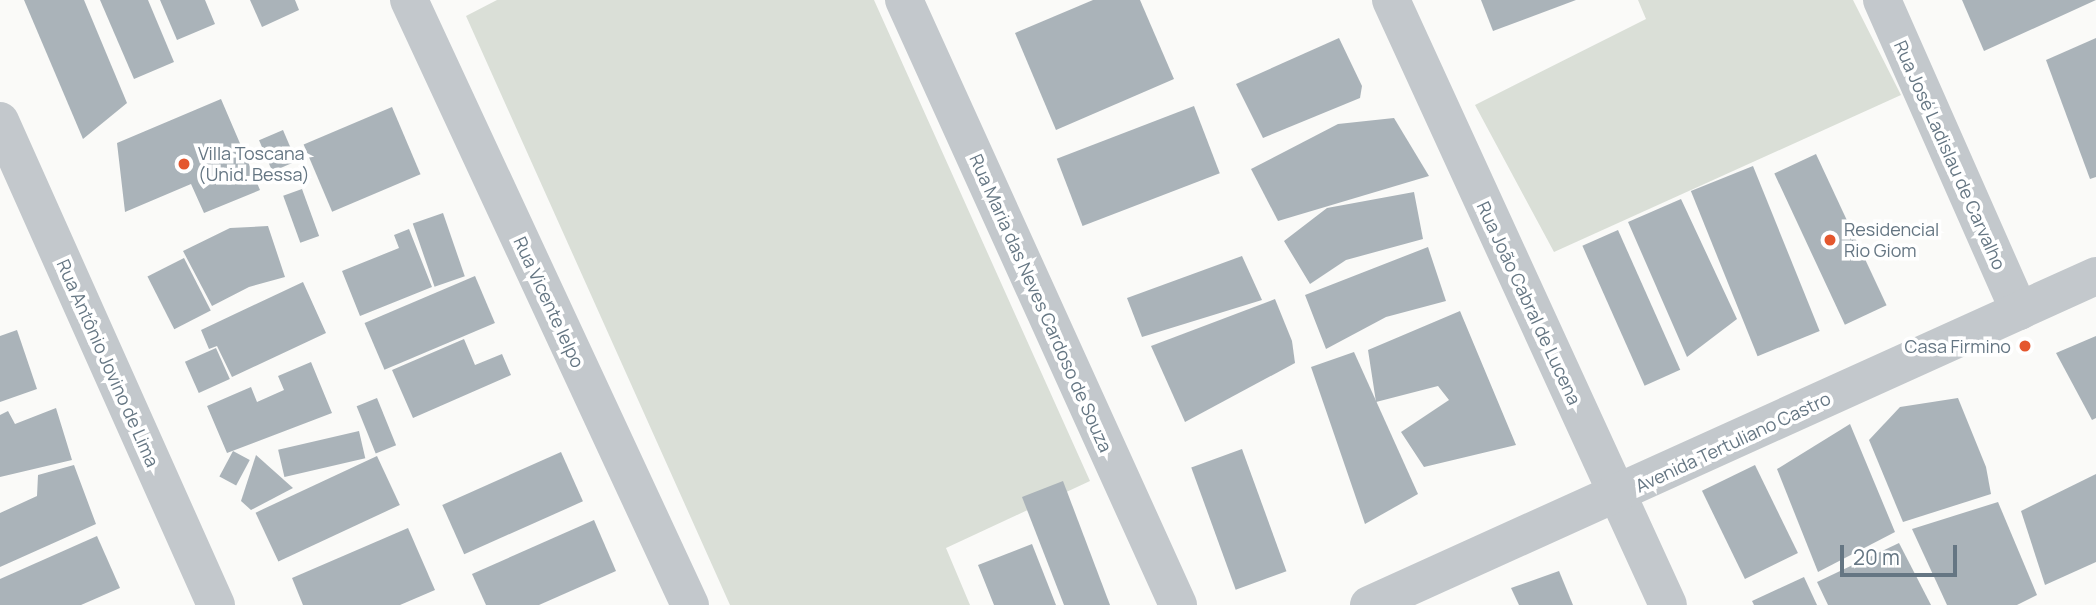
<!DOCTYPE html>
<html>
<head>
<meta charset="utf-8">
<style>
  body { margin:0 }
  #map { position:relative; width:2096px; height:605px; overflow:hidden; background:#fafaf8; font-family:Manrope,sans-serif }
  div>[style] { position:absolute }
  .green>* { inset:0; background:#dadfd7 }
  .building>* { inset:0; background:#aab3b9; transform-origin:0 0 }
  .minor>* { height:38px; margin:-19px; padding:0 19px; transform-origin:19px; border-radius:19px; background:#c3c8cc }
  .tertiary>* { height:38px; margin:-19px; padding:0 19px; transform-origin:19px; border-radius:19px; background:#c3c8cc }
  .dots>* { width:19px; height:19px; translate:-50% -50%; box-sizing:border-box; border:4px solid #fff; border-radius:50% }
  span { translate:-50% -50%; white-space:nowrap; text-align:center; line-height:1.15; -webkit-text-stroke:7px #fff; paint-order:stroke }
  .poi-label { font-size:18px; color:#657683 }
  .left { translate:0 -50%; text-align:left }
  .right { translate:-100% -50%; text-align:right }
  .street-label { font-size:18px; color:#657683 }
  .scale { position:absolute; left:1840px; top:545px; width:117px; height:32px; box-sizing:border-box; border:4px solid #657683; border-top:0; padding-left:9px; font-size:21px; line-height:24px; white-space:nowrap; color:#657683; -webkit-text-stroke:5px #fff; paint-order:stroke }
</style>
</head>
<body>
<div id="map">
  <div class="green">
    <div style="clip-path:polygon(497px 0,874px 0,1090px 481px,946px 548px,970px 605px,730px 605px,466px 16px)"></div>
    <div style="clip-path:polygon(1638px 0,1853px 0,1901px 95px,1554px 252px,1475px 105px,1646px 19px)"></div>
  </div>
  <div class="building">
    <div style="clip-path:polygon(24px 0,84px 0,127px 103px,83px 139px)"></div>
    <div style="clip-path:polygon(100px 0,148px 0,174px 62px,134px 79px)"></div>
    <div style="clip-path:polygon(160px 0,205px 0,215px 24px,177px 40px)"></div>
    <div style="clip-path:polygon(250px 0,295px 0,299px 10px,262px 27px)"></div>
    <div style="clip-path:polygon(1093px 0,1140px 0,1174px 79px,1056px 130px,1015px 33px)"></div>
    <div style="clip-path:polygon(1481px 0,1576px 0,1493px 31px)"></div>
    <div style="clip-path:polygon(1962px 0,2096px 0,1984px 51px)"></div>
    <div style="clip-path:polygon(1339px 38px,1362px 86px,1360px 98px,1263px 138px,1236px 84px)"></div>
    <div style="clip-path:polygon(2096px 38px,2096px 177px,2090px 179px,2046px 60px)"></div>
    <div style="clip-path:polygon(221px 99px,260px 190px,204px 213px,191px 184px,125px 212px,117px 143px)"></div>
    <div style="left:1194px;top:106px;width:72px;height:147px;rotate:69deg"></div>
    <div style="left:392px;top:107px;width:73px;height:96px;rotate:67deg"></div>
    <div style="clip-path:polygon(1394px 118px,1429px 176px,1278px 221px,1251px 169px,1338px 124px)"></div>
    <div style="left:283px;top:130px;width:34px;height:26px;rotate:67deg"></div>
    <div style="left:1816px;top:154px;width:167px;height:46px;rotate:65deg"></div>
    <div style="left:1753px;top:166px;width:178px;height:67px;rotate:68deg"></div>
    <div style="left:302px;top:189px;width:50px;height:20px;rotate:70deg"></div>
    <div style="clip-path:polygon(1414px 192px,1423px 239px,1346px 260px,1310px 284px,1284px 241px,1327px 208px)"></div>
    <div style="clip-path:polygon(1681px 199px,1737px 319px,1687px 357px,1628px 222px)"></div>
    <div style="left:443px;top:213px;width:67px;height:32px;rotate:71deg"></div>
    <div style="clip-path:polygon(268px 226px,285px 277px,249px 287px,212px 306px,183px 251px,230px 228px)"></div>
    <div style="clip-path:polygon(409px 229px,432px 287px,360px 316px,342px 271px,399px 248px,394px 235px)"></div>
    <div style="left:1618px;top:230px;width:153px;height:39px;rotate:66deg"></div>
    <div style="clip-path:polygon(1428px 247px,1446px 301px,1386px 317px,1326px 349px,1305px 295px)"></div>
    <div style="clip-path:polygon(1242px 256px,1262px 300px,1142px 337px,1127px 298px)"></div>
    <div style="left:184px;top:258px;width:59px;height:41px;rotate:63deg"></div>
    <div style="left:475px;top:276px;width:51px;height:120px;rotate:67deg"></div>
    <div style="clip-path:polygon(303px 282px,326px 333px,232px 377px,217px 346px,209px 349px,201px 330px)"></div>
    <div style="clip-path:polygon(1275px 299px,1292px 341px,1295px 363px,1185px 422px,1151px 346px)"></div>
    <div style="clip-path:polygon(1460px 311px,1516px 445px,1424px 467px,1401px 432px,1449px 400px,1438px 386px,1376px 402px,1368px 350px)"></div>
    <div style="clip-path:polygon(17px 330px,37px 389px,0 402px,0 336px)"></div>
    <div style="clip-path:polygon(2096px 336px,2096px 418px,2092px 420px,2056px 353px)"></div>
    <div style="clip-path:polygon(464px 339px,475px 365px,502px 354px,511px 375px,413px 418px,392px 370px)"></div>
    <div style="left:216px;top:348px;width:34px;height:34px;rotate:66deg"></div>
    <div style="clip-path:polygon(1354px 352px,1418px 494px,1365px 524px,1311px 367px)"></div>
    <div style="clip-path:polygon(311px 362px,332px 413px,227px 453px,207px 406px,251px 387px,257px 402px,284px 390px,278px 376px)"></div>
    <div style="left:377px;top:398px;width:51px;height:22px;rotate:68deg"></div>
    <div style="clip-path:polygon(1958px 398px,1986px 467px,1991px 494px,1903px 522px,1869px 440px,1900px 407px)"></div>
    <div style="clip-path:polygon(56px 408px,72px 460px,0 477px,0 415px,8px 411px,15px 424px)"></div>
    <div style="clip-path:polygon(1850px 424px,1895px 532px,1818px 572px,1777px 469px)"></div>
    <div style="left:359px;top:431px;width:28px;height:83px;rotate:77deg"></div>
    <div style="left:1242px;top:449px;width:130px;height:54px;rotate:70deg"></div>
    <div style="left:233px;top:451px;width:19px;height:29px;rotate:28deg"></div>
    <div style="left:561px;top:452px;width:54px;height:130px;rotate:66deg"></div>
    <div style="clip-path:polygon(256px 455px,293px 488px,251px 510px,241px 501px)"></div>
    <div style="left:377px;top:456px;width:54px;height:134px;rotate:65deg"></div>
    <div style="clip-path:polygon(74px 465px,96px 524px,0 567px,0 513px,37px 496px,38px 475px)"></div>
    <div style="left:1755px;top:465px;width:98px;height:59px;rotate:64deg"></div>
    <div style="clip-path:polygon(2096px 474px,2096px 562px,2045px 585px,2021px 511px)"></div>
    <div style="clip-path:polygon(1063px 481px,1110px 605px,1064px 605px,1022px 497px)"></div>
    <div style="clip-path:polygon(1998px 502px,2037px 595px,2017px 605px,1947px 605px,1912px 529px)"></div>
    <div style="clip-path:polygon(594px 520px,616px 571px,539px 605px,486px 605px,472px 574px)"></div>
    <div style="clip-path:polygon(408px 528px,435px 590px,400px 605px,303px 605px,292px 578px)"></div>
    <div style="clip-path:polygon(97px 536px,120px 588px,81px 605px,0 605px,0 579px)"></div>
    <div style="clip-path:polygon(1899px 543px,1931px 605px,1828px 605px,1817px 582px)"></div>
    <div style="clip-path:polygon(1032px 544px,1056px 605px,994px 605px,978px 565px)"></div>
    <div style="clip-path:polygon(1559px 571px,1573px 605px,1519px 605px,1511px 588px)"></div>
    <div style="clip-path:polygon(1804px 577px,1817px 605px,1754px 605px,1752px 601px)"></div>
  </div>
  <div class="minor">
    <div style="left:409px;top:0;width:667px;rotate:65.09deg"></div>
    <div style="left:904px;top:0;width:664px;rotate:65.63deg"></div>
    <div style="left:1391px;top:0;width:665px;rotate:65.4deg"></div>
    <div style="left:1882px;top:0;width:340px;rotate:66.2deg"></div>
    <div style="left:0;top:121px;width:530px;rotate:65.95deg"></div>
  </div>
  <div class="tertiary">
    <div style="left:1369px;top:605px;width:798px;rotate:-24.35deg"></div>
  </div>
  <div class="dots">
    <div style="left:184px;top:164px;background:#e4572e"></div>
    <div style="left:1830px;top:240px;background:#e4572e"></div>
    <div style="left:2025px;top:346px;background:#e4572e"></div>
  </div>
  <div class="poi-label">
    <span class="left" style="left:198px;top:164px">Villa Toscana<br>(Unid. Bessa)</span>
    <span class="left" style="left:1844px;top:240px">Residencial<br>Rio Giom</span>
    <span class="right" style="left:2011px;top:346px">Casa Firmino</span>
  </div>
  <div class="street-label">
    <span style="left:1950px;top:155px;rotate:66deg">Rua José Ladislau de Carvalho</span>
    <span style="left:549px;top:302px;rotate:65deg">Rua Vicente Ielpo</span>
    <span style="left:1041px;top:303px;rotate:66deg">Rua Maria das Neves Cardoso de Souza</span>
    <span style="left:1529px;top:303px;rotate:65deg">Rua João Cabral de Lucena</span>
    <span style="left:108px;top:363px;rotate:66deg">Rua Antônio Jovino de Lima</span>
    <span style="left:1733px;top:442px;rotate:-25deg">Avenida Tertuliano Castro</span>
  </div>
  <div class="scale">20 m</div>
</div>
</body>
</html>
